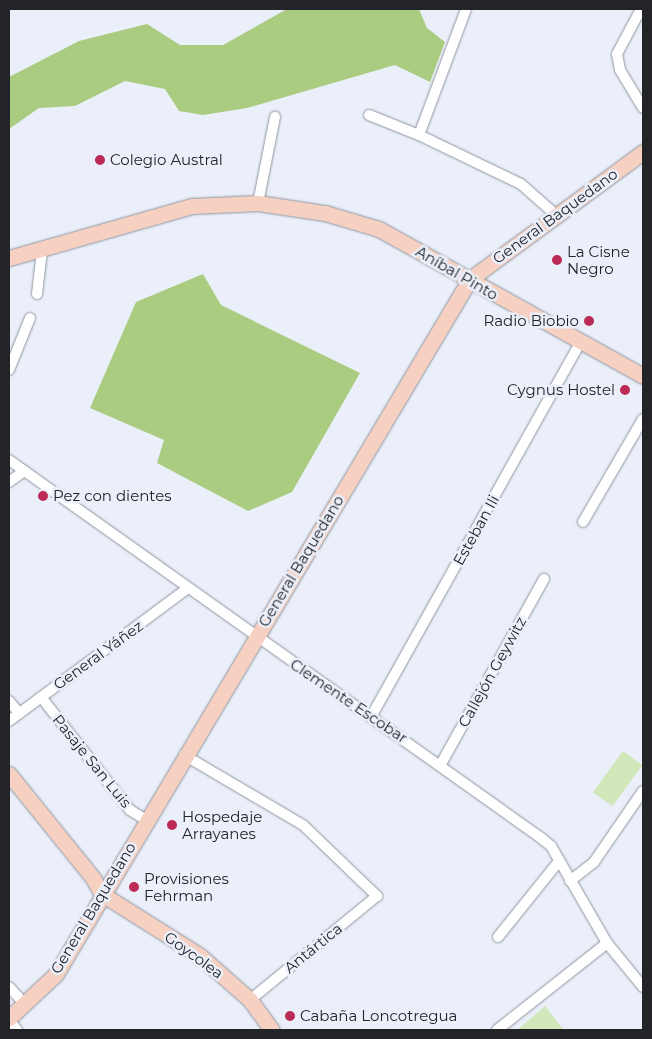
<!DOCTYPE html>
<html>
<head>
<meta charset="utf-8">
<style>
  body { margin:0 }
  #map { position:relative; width:652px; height:1039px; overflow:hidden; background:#eaeffa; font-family:Montserrat,sans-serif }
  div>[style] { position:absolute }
  .green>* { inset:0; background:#d2e7ba; transform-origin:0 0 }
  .forest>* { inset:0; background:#aacc80 }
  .roads { filter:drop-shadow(0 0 1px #90959f) drop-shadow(0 0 1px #90959f) }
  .street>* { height:10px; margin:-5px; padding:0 5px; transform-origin:5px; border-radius:5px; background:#fff }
  .secondary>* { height:15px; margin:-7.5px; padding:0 7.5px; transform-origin:7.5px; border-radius:7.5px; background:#f6d1c2 }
  .dots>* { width:14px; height:14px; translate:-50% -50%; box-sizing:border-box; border:2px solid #eaeffa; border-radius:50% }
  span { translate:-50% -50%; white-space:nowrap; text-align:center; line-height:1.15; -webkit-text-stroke:5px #eaeffa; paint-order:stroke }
  .poi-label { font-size:15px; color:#222428 }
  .left { translate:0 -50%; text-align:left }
  .right { translate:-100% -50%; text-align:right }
  .street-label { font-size:15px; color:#222428 }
  .frame { position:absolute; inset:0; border:10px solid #222428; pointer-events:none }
</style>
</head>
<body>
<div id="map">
  <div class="green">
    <div style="left:623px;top:751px;width:24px;height:51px;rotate:36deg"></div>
    <div style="clip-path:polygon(545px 1006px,564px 1030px,517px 1030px)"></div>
  </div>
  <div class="forest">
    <div style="clip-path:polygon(287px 9px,419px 9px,427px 28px,445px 42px,430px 82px,395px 65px,247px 108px,203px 115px,179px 111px,165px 89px,125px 81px,75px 106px,39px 108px,9px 129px,9px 77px,79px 41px,147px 24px,180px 45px,223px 45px)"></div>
    <div style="clip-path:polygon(203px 274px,221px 305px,360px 373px,292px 492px,248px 511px,157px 463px,164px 440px,90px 408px,136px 302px)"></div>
  </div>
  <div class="roads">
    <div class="street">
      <div style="left:641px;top:9px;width:51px;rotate:118.1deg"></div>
      <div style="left:617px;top:54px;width:16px;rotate:79deg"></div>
      <div style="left:620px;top:70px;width:44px;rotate:58.8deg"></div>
      <div style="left:369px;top:115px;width:54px;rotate:21.8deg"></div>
      <div style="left:419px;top:135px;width:134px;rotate:-69.5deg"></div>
      <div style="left:419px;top:135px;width:113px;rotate:25.7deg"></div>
      <div style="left:521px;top:184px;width:47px;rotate:41.5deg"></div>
      <div style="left:258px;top:203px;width:88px;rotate:-78.8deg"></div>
      <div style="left:37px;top:294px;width:43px;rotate:-83.4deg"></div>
      <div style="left:9px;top:370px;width:56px;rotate:-68deg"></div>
      <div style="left:9px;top:460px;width:653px;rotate:35.39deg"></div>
      <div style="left:541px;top:838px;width:13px;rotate:39deg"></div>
      <div style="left:551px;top:846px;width:112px;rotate:60deg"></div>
      <div style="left:607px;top:943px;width:57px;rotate:50.7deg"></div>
      <div style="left:9px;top:482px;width:19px;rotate:-36deg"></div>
      <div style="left:583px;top:522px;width:119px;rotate:-59.8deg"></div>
      <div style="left:41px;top:697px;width:144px;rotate:51.8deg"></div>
      <div style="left:130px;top:810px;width:19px;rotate:32deg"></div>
      <div style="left:9px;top:701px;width:16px;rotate:50deg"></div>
      <div style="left:371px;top:717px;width:428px;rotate:-60.8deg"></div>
      <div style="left:9px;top:721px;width:223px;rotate:-36.6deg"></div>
      <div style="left:184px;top:755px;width:138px;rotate:30.5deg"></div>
      <div style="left:303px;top:825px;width:103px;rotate:43.8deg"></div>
      <div style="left:377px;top:896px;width:164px;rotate:140.7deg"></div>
      <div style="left:441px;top:764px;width:212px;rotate:-60.9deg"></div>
      <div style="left:570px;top:881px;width:31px;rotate:-38deg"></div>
      <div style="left:594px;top:862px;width:86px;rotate:-55.4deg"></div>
      <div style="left:498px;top:937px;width:97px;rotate:-51.2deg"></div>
      <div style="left:9px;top:987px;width:22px;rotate:47deg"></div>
      <div style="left:9px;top:1020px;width:13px;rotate:51deg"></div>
      <div style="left:497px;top:1030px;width:140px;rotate:-38.3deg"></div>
    </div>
    <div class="secondary">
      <div style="left:9px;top:258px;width:190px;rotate:-15.9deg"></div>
      <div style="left:192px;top:206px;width:66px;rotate:-2.6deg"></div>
      <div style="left:258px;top:203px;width:68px;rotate:8.5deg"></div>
      <div style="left:325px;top:213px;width:56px;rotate:16.5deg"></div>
      <div style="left:379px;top:229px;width:302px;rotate:29.1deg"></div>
      <div style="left:9px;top:774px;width:134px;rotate:51.1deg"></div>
      <div style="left:93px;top:878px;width:18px;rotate:61deg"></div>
      <div style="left:102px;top:894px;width:115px;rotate:32.2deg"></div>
      <div style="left:199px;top:955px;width:68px;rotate:41.4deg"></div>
      <div style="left:250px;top:1000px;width:37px;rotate:54deg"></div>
      <div style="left:9px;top:1018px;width:64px;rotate:-43.1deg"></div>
      <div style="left:56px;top:974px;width:809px;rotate:-59.22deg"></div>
      <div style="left:470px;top:279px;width:215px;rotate:-36.3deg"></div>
    </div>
  </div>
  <div class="dots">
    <div style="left:100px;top:160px;background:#bb2b56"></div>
    <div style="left:557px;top:260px;background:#bb2b56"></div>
    <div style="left:589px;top:321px;background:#bb2b56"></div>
    <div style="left:625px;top:390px;background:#bb2b56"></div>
    <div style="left:43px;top:496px;background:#bb2b56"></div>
    <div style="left:172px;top:825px;background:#bb2b56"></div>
    <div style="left:134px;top:887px;background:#bb2b56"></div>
    <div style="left:290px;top:1016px;background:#bb2b56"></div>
  </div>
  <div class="poi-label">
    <span class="left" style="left:110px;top:160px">Colegio Austral</span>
    <span class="left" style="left:567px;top:260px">La Cisne<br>Negro</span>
    <span class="right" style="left:579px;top:321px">Radio Biobio</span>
    <span class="right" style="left:615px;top:390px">Cygnus Hostel</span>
    <span class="left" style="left:53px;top:496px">Pez con dientes</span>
    <span class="left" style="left:182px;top:825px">Hospedaje<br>Arrayanes</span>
    <span class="left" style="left:144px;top:887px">Provisiones<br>Fehrman</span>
    <span class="left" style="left:300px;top:1016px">Cabaña Loncotregua</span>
  </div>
  <div class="street-label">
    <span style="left:555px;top:216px;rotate:-36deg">General Baquedano</span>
    <span style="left:457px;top:273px;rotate:30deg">Aníbal Pinto</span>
    <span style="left:476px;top:530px;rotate:-61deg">Esteban Ili</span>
    <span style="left:301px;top:561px;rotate:-59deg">General Baquedano</span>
    <span style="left:98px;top:655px;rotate:-36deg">General Yáñez</span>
    <span style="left:492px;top:672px;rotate:-61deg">Callejón Geywitz</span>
    <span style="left:349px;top:701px;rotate:34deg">Clemente Escobar</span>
    <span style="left:92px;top:761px;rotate:51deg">Pasaje San Luis</span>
    <span style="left:93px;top:908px;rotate:-59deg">General Baquedano</span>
    <span style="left:313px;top:948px;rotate:-39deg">Antártica</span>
    <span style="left:194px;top:955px;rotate:36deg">Goycolea</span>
  </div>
  <div class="frame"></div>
</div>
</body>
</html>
